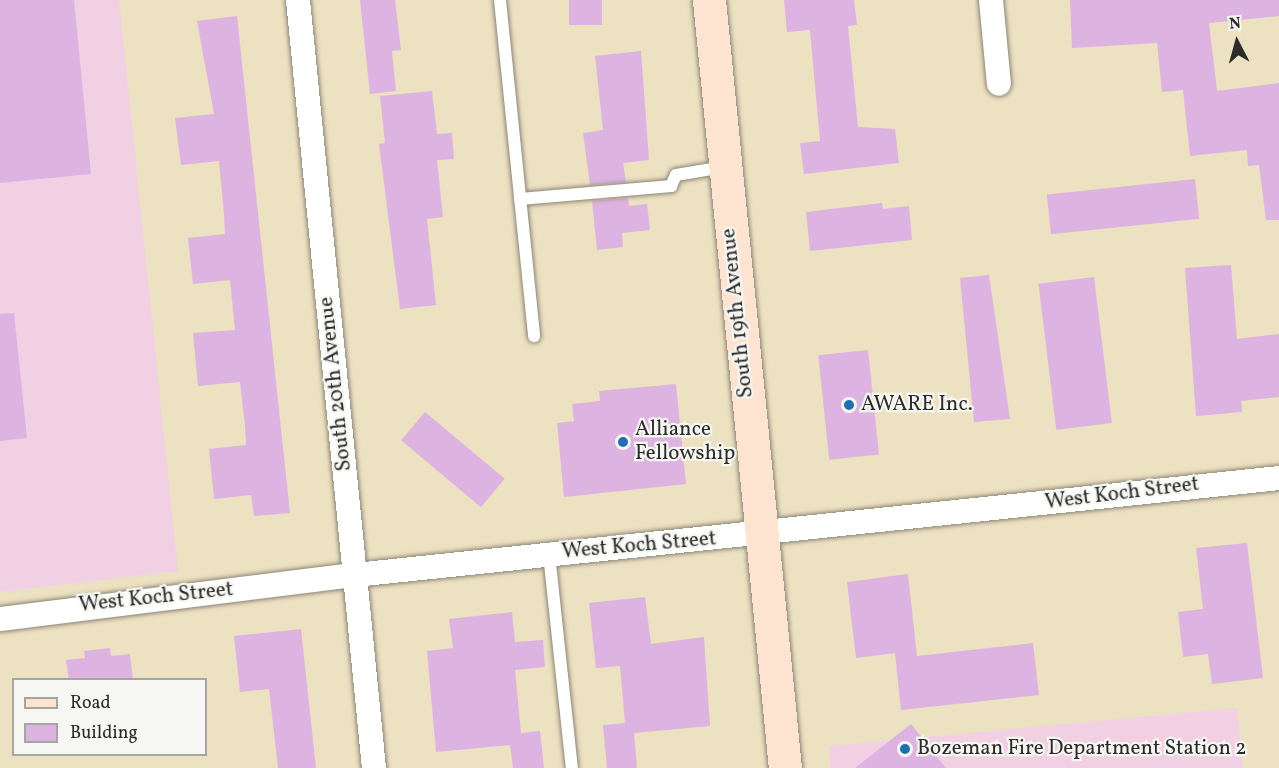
<!DOCTYPE html>
<html>
<head>
<meta charset="utf-8">
<style>
  body { margin:0 }
  #map { position:relative; width:1279px; height:768px; overflow:hidden; background:#ece1c1; font-family:Vollkorn,serif }
  div>[style] { position:absolute }
  .built>* { inset:0; background:#f1d0e4 }
  .building>* { inset:0; background:#ddb3e1; transform-origin:0 0 }
  .roads { filter:drop-shadow(0 0 2px #8c8676) drop-shadow(0 0 2px #8c8676) }
  .service>* { height:12px; margin:-6px; padding:0 6px; transform-origin:6px; border-radius:6px; background:#fff }
  .minor>* { height:24px; margin:-12px; padding:0 12px; transform-origin:12px; border-radius:12px; background:#fff }
  .secondary>* { height:33px; margin:-16.5px; padding:0 16.5px; transform-origin:16.5px; border-radius:16.5px; background:#fde4d0 }
  .dots>* { width:16px; height:16px; translate:-50% -50%; box-sizing:border-box; border:3px solid #f6f6f2; border-radius:50% }
  span { translate:-50% -50%; white-space:nowrap; text-align:center; line-height:1.15; -webkit-text-stroke:4.5px #f6f6f2; paint-order:stroke }
  .street-label { font-size:21px; color:#2b2b2b }
  .poi-label { font-size:21px; color:#2b2b2b }
  .left { translate:0 -50%; text-align:left }
  .legend { position:absolute; left:12px; top:678px; width:195px; height:78px; box-sizing:border-box; background:#f6f6f2; border:2px solid #a5a5a2; margin:0; padding:8px 10px; list-style:none; font-size:18px; color:#2b2b2b }
  .legend li { display:flex; align-items:center; gap:12px; height:30px }
  .legend b { width:30px; border:2px solid #a5a5a2 }
  .north { position:absolute; left:1207px; top:12px; width:60px; height:60px; -webkit-text-stroke:4px #f6f6f2; paint-order:stroke; rotate:354deg; font-size:16px; font-weight:700; line-height:24px; text-align:center; color:#2b2b2b }
  .north::after { content:''; display:block; margin:auto; width:21px; height:27px; background:#2b2b2b; clip-path:polygon(50% 0,100% 100%,50% 72%,0 100%) }
</style>
</head>
<body>
<div id="map">
  <div class="built">
    <div style="clip-path:polygon(0 0,119px 0,178px 571px,0 592px)"></div>
    <div style="clip-path:polygon(1237px 708px,1243px 768px,831px 768px,829px 746px)"></div>
  </div>
  <div class="building">
    <div style="clip-path:polygon(0 0,74px 0,91px 174px,0 183px)"></div>
    <div style="clip-path:polygon(360px 0,395px 0,401px 50px,392px 51px,396px 91px,370px 94px)"></div>
    <div style="left:569px;top:0;width:33px;height:25px"></div>
    <div style="clip-path:polygon(784px 0,854px 0,857px 25px,848px 26px,858px 127px,895px 129px,899px 163px,804px 174px,800px 143px,820px 141px,810px 30px,787px 32px)"></div>
    <div style="clip-path:polygon(1070px 0,1279px 0,1279px 16px,1209px 23px,1217px 91px,1279px 83px,1279px 220px,1266px 220px,1259px 165px,1248px 166px,1247px 150px,1190px 156px,1183px 90px,1162px 92px,1157px 43px,1072px 48px)"></div>
    <div style="clip-path:polygon(237px 16px,290px 513px,254px 516px,251px 495px,214px 499px,209px 449px,246px 445px,245px 425px,240px 382px,198px 386px,193px 333px,235px 330px,230px 280px,193px 284px,188px 238px,225px 234px,224px 215px,219px 161px,181px 165px,175px 118px,214px 114px,197px 21px)"></div>
    <div style="clip-path:polygon(641px 51px,649px 160px,623px 163px,626px 182px,590px 185px,583px 133px,603px 130px,595px 56px)"></div>
    <div style="clip-path:polygon(432px 91px,437px 134px,452px 133px,454px 159px,437px 160px,443px 217px,427px 219px,436px 305px,400px 309px,379px 144px,385px 143px,380px 96px)"></div>
    <div style="left:1195px;top:179px;width:40px;height:149px;rotate:84deg"></div>
    <div style="clip-path:polygon(628px 198px,629px 206px,647px 204px,650px 230px,622px 233px,623px 247px,597px 250px,592px 201px)"></div>
    <div style="clip-path:polygon(882px 203px,883px 209px,909px 206px,912px 240px,810px 251px,806px 212px)"></div>
    <div style="clip-path:polygon(1231px 265px,1237px 339px,1279px 334px,1279px 397px,1241px 401px,1242px 412px,1196px 416px,1185px 268px)"></div>
    <div style="clip-path:polygon(989px 275px,1010px 419px,974px 422px,960px 278px)"></div>
    <div style="left:1094px;top:277px;width:147px;height:56px;rotate:83deg"></div>
    <div style="clip-path:polygon(14px 313px,27px 438px,0 441px,0 314px)"></div>
    <div style="left:868px;top:350px;width:105px;height:50px;rotate:84deg"></div>
    <div style="clip-path:polygon(676px 384px,686px 484px,564px 497px,557px 423px,574px 421px,572px 404px,600px 401px,599px 391px)"></div>
    <div style="left:425px;top:412px;width:104px;height:37px;rotate:40deg"></div>
    <div style="clip-path:polygon(1247px 543px,1263px 678px,1212px 684px,1208px 654px,1183px 657px,1178px 612px,1203px 609px,1196px 548px)"></div>
    <div style="clip-path:polygon(908px 574px,917px 656px,1033px 643px,1039px 695px,901px 710px,895px 653px,856px 658px,847px 582px)"></div>
    <div style="clip-path:polygon(645px 597px,651px 644px,704px 637px,710px 726px,634px 733px,637px 768px,607px 768px,603px 725px,625px 723px,620px 666px,596px 668px,589px 603px)"></div>
    <div style="clip-path:polygon(512px 612px,515px 642px,543px 640px,545px 667px,515px 670px,521px 733px,540px 731px,544px 768px,513px 768px,510px 745px,436px 752px,427px 651px,453px 648px,449px 619px)"></div>
    <div style="clip-path:polygon(301px 629px,316px 768px,278px 768px,269px 689px,240px 692px,234px 636px)"></div>
    <div style="clip-path:polygon(110px 648px,111px 656px,130px 654px,133px 680px,69px 680px,66px 660px,85px 658px,84px 651px)"></div>
    <div style="clip-path:polygon(911px 724px,946px 768px,855px 768px)"></div>
  </div>
  <div class="roads">
    <div class="service">
      <div style="left:500px;top:0;width:338px;rotate:84.2deg"></div>
      <div style="left:520px;top:199px;width:152px;rotate:-4.9deg"></div>
      <div style="left:671px;top:186px;width:12px;rotate:-66deg"></div>
      <div style="left:676px;top:175px;width:49px;rotate:-9.5deg"></div>
      <div style="left:549px;top:554px;width:215px;rotate:83.9deg"></div>
    </div>
    <div class="minor">
      <div style="left:298px;top:0;width:772px;rotate:84.35deg"></div>
      <div style="left:991px;top:0;width:84px;rotate:84.6deg"></div>
      <div style="left:0;top:619px;width:358px;rotate:-7.1deg"></div>
      <div style="left:355px;top:575px;width:929px;rotate:-5.99deg"></div>
    </div>
    <div class="secondary">
      <div style="left:709px;top:0;width:772px;rotate:84.35deg"></div>
    </div>
  </div>
  <div class="dots">
    <div style="left:849px;top:405px;background:#1f6fb2"></div>
    <div style="left:623px;top:442px;background:#1f6fb2"></div>
    <div style="left:905px;top:749px;background:#1f6fb2"></div>
  </div>
  <div class="street-label">
    <span style="left:738px;top:313px;rotate:-96deg">South 19th Avenue</span>
    <span style="left:336px;top:384px;rotate:-96deg">South 20th Avenue</span>
    <span style="left:1122px;top:494px;rotate:-7deg">West Koch Street</span>
    <span style="left:639px;top:546px;rotate:-5deg">West Koch Street</span>
    <span style="left:156px;top:598px;rotate:-6deg">West Koch Street</span>
  </div>
  <div class="poi-label">
    <span class="left" style="left:861px;top:405px">AWARE Inc.</span>
    <span class="left" style="left:635px;top:442px">Alliance<br>Fellowship</span>
    <span class="left" style="left:917px;top:749px">Bozeman Fire Department Station 2</span>
  </div>
  <ul class="legend">
  <li><b style="height:8px;background:#fde4d0"></b>Road</li>
  <li><b style="height:16px;background:#ddb3e1"></b>Building</li>
  </ul>
  <div class="north">N</div>
</div>
</body>
</html>
